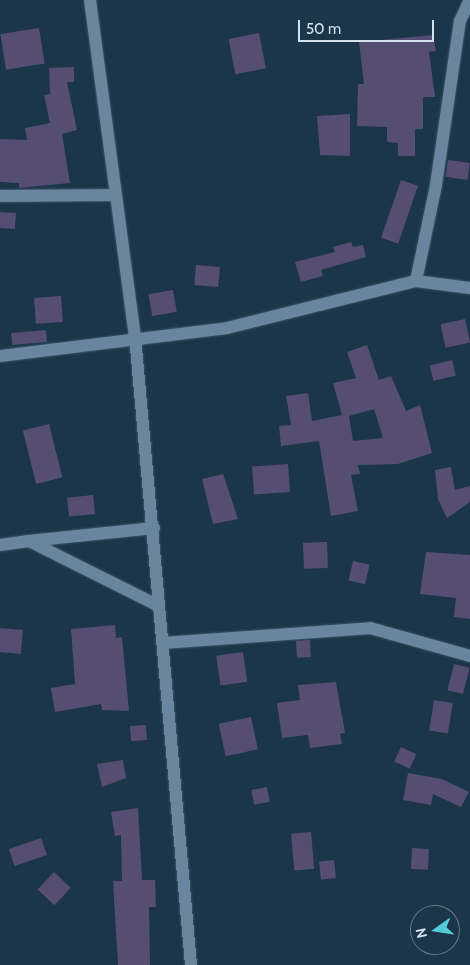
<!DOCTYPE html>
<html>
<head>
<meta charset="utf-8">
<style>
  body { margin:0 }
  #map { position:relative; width:470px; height:965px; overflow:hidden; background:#1b3549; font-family:Cabin,sans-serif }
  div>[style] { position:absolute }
  .building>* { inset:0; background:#564e72; transform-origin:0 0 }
  .roads { filter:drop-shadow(0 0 1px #3d5365) drop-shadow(0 0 1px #3d5365) }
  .minor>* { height:12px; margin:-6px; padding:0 6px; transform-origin:6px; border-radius:6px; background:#6a869e }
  span { translate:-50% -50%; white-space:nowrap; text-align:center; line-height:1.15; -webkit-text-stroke:4px #1b3549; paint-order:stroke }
  .north { position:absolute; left:410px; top:905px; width:50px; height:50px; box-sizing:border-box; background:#1b3549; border:1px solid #657a8b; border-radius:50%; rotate:257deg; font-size:14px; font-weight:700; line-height:20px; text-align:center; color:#d3e2ef }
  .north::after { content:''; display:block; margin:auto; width:18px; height:22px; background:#52ccd6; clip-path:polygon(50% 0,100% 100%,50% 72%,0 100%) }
  .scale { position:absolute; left:298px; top:20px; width:136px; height:22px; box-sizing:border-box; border:2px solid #d3e2ef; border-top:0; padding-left:6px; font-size:15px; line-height:18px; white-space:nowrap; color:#d3e2ef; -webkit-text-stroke:4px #1b3549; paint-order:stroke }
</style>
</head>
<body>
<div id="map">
  <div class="building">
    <div style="left:39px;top:28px;width:36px;height:39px;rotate:81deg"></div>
    <div style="left:259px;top:33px;width:36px;height:31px;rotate:79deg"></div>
    <div style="clip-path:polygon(433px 35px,436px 51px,429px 52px,435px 97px,423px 97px,423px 129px,415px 129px,415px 156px,398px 156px,398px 143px,387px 142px,387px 127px,357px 126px,358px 84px,364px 84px,359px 42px)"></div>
    <div style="clip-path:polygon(74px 67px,74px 82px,67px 82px,77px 130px,62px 134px,70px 183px,19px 188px,19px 183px,0 182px,0 139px,27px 140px,25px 128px,50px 123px,44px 95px,50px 94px,49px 68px)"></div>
    <div style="clip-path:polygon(350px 114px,350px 156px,320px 155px,317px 116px)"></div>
    <div style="left:448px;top:160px;width:22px;height:17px;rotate:8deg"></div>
    <div style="left:401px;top:180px;width:18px;height:61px;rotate:19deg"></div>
    <div style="left:0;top:212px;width:16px;height:16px;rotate:4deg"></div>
    <div style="clip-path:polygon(351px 242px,353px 247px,363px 245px,366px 257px,321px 270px,323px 276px,301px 282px,295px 262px,335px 252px,333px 247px)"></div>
    <div style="left:196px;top:265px;width:24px;height:20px;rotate:5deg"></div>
    <div style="left:173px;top:290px;width:22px;height:25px;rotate:80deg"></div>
    <div style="left:61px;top:296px;width:26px;height:27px;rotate:86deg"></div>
    <div style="left:465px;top:319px;width:24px;height:25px;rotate:78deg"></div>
    <div style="left:46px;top:330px;width:12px;height:35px;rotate:85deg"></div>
    <div style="clip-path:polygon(evenodd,367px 345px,379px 380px,391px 376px,406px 411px,420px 405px,432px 453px,398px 464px,358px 465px,360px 474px,351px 475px,358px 511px,331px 516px,319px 441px,281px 446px,279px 426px,291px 425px,286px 396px,308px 393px,312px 421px,342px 415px,333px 383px,356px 378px,347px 352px,367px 345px,374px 409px,383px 438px,353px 441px,349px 416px,374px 409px)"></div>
    <div style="left:452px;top:360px;width:16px;height:23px;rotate:76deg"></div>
    <div style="left:49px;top:424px;width:55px;height:27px;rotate:76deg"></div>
    <div style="left:288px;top:464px;width:28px;height:36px;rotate:86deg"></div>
    <div style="clip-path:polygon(451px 467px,455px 490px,470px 486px,470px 502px,447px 518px,438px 499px,435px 470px)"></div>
    <div style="clip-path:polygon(223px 474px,238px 519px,213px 524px,202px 479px)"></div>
    <div style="left:93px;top:495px;width:19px;height:26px;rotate:84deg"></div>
    <div style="left:327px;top:542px;width:26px;height:24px;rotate:88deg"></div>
    <div style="clip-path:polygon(426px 552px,470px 555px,470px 619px,454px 617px,456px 598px,420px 594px)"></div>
    <div style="left:353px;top:561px;width:17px;height:20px;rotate:13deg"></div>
    <div style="clip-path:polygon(115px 625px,116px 638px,122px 637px,129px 711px,102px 710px,101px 704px,55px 712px,51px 688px,75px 684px,71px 629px)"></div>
    <div style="left:0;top:628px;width:23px;height:24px;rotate:5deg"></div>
    <div style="left:310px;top:640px;width:17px;height:14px;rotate:87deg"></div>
    <div style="left:243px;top:652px;width:30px;height:27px;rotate:82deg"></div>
    <div style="left:454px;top:664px;width:16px;height:27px;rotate:14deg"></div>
    <div style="clip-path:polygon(336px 682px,345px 733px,340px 734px,342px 744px,310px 748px,308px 735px,282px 738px,277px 703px,300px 700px,298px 685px)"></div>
    <div style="left:434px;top:700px;width:19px;height:31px;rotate:9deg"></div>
    <div style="left:251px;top:717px;width:33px;height:33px;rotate:78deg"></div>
    <div style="left:146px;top:725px;width:15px;height:16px;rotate:86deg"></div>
    <div style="left:401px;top:747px;width:17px;height:16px;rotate:25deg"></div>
    <div style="clip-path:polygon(123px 760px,126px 778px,102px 787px,97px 764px)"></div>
    <div style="clip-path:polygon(408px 773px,442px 779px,469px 792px,461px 807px,433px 794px,431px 805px,403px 800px)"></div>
    <div style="left:267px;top:787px;width:15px;height:16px;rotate:79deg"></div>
    <div style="clip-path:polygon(138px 808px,142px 880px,155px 880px,156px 907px,149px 907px,150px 965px,118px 965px,113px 881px,122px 881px,121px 835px,115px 836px,111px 812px)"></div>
    <div style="left:311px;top:832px;width:37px;height:20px;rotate:85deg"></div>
    <div style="left:41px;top:838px;width:18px;height:34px;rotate:71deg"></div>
    <div style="left:412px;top:848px;width:17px;height:21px;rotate:3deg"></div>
    <div style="left:334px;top:860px;width:18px;height:15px;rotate:84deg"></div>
    <div style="left:54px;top:872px;width:23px;height:24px;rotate:43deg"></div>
  </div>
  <div class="roads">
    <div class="minor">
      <div style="left:90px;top:0;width:339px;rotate:82.4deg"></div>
      <div style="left:135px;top:336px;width:631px;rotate:84.91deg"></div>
      <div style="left:0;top:196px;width:114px;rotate:-0.5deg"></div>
      <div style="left:416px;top:281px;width:98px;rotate:-78.2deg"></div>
      <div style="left:436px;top:185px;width:166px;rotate:-81.7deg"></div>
      <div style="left:460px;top:21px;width:23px;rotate:-65deg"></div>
      <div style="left:0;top:356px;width:229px;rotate:-7deg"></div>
      <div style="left:227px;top:328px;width:195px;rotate:-14deg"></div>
      <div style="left:416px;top:281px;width:54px;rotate:7.4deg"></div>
      <div style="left:154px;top:528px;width:126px;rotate:174.1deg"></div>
      <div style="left:29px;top:541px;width:145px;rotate:26.6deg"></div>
      <div style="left:0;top:545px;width:29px;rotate:-8deg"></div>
      <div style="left:163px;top:643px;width:208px;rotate:-4.1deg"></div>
      <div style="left:370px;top:628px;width:104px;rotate:15.6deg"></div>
    </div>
  </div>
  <div class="north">N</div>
  <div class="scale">50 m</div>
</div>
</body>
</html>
